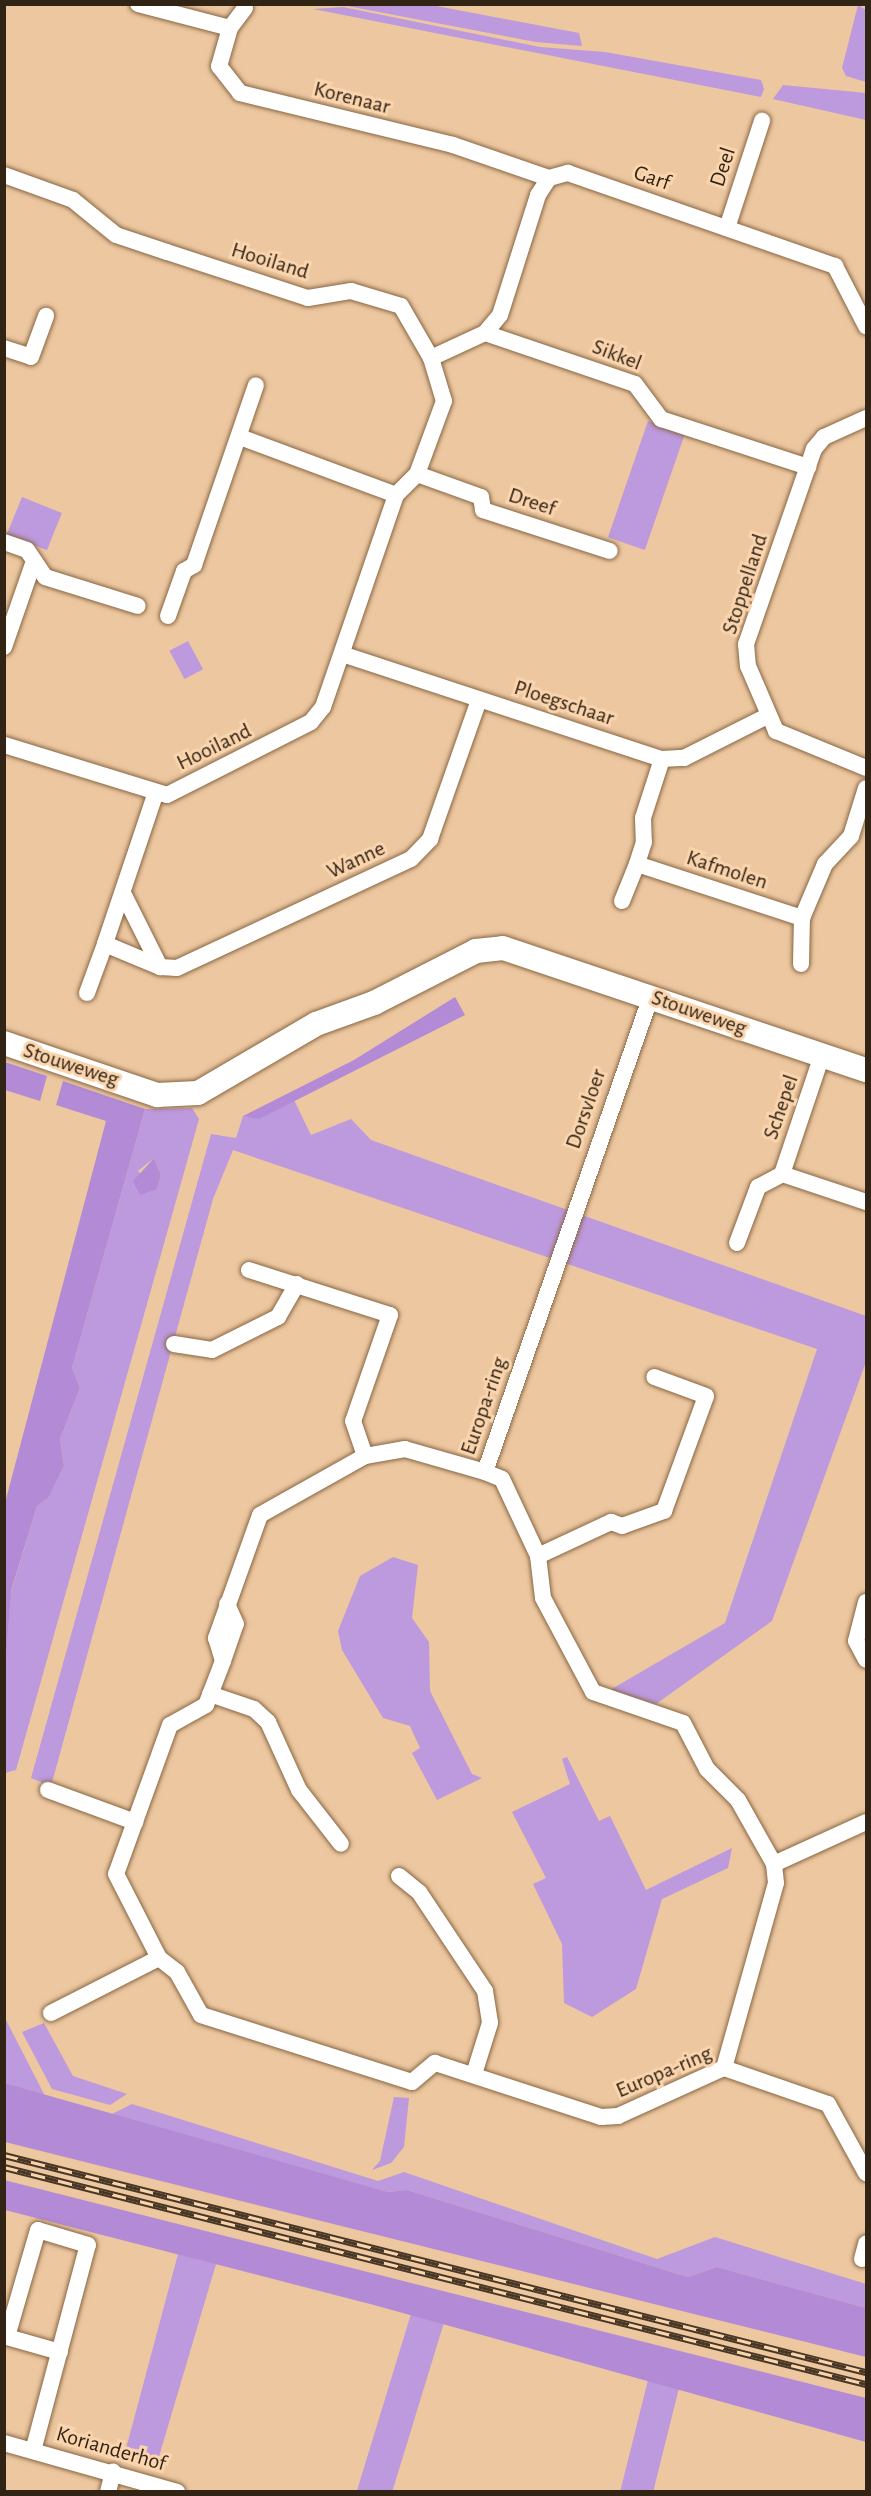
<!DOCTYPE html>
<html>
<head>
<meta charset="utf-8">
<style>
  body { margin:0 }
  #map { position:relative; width:871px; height:2496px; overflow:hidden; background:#ecc7a0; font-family:"Alegreya Sans",sans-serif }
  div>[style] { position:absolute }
  .green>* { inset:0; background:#bd99dd; transform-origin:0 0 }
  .forest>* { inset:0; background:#b28ad5 }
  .roads { filter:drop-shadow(0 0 2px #886743) drop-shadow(0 0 2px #886743) }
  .street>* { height:16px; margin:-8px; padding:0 8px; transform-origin:8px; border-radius:8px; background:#fff }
  .secondary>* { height:24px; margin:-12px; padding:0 12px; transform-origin:12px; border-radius:12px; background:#fff }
  .rail>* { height:7px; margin-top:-3.5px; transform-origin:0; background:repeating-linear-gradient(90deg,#fad4ad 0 14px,#483725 0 28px); box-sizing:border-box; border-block:2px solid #483725 }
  span { translate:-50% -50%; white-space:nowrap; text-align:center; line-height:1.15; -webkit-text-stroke:6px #fad4ad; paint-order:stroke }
  .street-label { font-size:22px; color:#322415 }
  .frame { position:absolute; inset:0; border:6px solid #322415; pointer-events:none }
</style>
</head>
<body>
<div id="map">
  <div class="green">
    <div style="clip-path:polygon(342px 5px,431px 5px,579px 33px,582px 46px,536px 42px)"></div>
    <div style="clip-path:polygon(858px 5px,866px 10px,866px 82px,846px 76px,842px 68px)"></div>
    <div style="clip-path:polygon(343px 7px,540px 47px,605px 52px,761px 80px,764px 89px,761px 97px,313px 9px)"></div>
    <div style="clip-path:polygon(783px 85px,866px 93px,866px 120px,773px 99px)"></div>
    <div style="left:648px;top:421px;width:39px;height:123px;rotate:19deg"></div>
    <div style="left:22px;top:497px;width:43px;height:40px;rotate:22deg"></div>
    <div style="left:188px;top:641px;width:32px;height:21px;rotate:62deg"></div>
    <div style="clip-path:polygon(294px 1100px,311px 1135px,351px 1119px,371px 1140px,866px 1316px,866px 1362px,772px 1621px,656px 1704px,610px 1690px,725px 1623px,817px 1349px,233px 1150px,213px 1199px,51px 1786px,31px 1778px,211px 1134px,236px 1138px,243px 1116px,259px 1118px)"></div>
    <div style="clip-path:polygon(evenodd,192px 1108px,199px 1119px,16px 1770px,5px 1773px,5px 1619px,11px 1592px,37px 1506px,49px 1497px,64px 1466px,60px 1439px,80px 1388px,72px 1368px,145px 1109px,192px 1108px,154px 1158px,161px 1175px,157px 1189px,138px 1171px,154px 1158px)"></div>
    <div style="clip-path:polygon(393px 1557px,418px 1565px,412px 1618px,429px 1642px,430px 1691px,472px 1774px,482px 1778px,437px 1800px,412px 1753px,420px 1748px,410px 1726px,383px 1718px,342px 1650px,338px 1631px,360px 1576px)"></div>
    <div style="clip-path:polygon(567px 1757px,599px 1821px,610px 1816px,646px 1890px,732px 1848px,728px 1868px,662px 1899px,636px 1989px,592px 2017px,564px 2003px,562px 1944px,533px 1884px,546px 1878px,512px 1812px,570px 1784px,562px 1759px)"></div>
    <div style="clip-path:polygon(4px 2018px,5px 2018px,46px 2098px,5px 2083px)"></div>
    <div style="clip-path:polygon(44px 2023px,73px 2076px,127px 2094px,110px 2105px,52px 2089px,22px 2032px)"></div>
    <div style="clip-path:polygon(394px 2097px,409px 2098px,404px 2147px,391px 2163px,372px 2170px,380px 2161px)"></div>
    <div style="clip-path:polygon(132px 2104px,378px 2181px,404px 2172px,657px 2259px,715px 2237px,866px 2284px,866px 2308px,717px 2267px,688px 2277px,407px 2190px,388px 2192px,110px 2115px)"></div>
    <div style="clip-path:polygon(178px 2254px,216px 2264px,155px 2470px,123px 2460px)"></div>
    <div style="left:411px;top:2314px;width:34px;height:186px;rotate:17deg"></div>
    <div style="left:648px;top:2380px;width:32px;height:117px;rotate:14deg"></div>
  </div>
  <div class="forest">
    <div style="clip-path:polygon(455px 997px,465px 1015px,259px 1119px,243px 1116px,354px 1060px)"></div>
    <div style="clip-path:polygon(5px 1062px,47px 1076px,40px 1101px,5px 1090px)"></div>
    <div style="clip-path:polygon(63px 1081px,145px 1109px,72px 1368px,80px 1388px,60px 1439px,64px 1466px,49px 1497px,37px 1506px,11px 1591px,5px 1665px,5px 1503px,106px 1121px,56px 1105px)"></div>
    <div style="clip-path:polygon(154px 1158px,161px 1175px,157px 1189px,140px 1195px,133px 1181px)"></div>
    <div style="clip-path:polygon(4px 2083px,388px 2192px,407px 2190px,688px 2277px,717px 2267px,866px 2308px,866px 2357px,5px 2142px)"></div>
    <div style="clip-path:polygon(4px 2180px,866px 2398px,866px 2442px,374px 2305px,5px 2210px)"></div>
  </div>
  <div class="roads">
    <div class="street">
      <div style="left:138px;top:4px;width:95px;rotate:14.6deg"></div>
      <div style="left:245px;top:8px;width:25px;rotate:127deg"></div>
      <div style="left:230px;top:28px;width:40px;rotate:106deg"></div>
      <div style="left:219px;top:66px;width:34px;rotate:52deg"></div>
      <div style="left:240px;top:93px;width:219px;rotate:13.7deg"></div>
      <div style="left:453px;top:145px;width:102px;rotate:19deg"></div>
      <div style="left:4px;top:175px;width:73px;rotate:19.9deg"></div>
      <div style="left:73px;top:200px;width:55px;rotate:39.1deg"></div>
      <div style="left:116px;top:235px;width:54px;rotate:18.4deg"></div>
      <div style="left:167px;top:252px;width:148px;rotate:18.1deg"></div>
      <div style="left:308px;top:298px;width:44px;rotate:-9.2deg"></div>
      <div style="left:351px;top:291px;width:52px;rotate:16.7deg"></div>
      <div style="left:401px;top:306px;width:60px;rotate:60deg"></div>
      <div style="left:431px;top:358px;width:45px;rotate:73.2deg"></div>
      <div style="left:444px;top:401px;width:78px;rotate:110.3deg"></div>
      <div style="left:417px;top:474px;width:30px;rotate:135deg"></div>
      <div style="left:396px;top:495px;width:224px;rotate:109deg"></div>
      <div style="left:323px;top:707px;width:19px;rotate:129deg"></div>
      <div style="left:311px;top:722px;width:161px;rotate:153.1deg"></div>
      <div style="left:167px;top:795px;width:170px;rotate:-162.9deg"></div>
      <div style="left:727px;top:228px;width:113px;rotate:-71.9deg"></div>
      <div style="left:485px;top:333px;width:23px;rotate:-50deg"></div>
      <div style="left:500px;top:315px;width:126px;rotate:-72.4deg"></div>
      <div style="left:538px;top:195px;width:20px;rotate:-57deg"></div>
      <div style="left:549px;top:178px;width:20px;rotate:-15deg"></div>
      <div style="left:568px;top:173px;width:283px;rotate:19.2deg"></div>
      <div style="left:835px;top:266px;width:68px;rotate:62.7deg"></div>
      <div style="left:4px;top:348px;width:28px;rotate:18deg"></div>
      <div style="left:31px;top:357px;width:44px;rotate:-69.9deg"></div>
      <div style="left:431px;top:358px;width:60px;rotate:-24.8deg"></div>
      <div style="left:485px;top:333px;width:158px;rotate:18.8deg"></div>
      <div style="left:635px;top:384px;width:44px;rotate:53.4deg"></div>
      <div style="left:661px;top:419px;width:155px;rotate:18.1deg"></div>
      <div style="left:866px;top:418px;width:46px;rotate:155.7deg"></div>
      <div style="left:824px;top:437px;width:16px;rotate:130deg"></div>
      <div style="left:814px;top:449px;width:207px;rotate:109.2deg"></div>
      <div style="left:746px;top:644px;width:22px;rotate:85deg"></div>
      <div style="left:748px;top:666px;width:71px;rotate:66.7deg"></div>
      <div style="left:776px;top:731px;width:97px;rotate:22.3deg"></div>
      <div style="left:240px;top:437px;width:166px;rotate:20.4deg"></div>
      <div style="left:417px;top:474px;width:68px;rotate:19.8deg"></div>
      <div style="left:481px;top:497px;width:13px;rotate:81deg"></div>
      <div style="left:483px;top:510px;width:133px;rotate:17.9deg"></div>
      <div style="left:4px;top:542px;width:24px;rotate:19deg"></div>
      <div style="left:27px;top:550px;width:32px;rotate:56deg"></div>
      <div style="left:45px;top:577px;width:97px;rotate:17.3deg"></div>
      <div style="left:168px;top:616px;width:48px;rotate:-70.4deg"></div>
      <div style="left:184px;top:571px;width:12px;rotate:-31deg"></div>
      <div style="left:194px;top:565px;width:190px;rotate:-71deg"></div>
      <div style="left:4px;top:647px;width:91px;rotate:-70.8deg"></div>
      <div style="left:342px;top:654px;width:337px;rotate:18.2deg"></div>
      <div style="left:662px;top:759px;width:22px;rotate:-3deg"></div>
      <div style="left:684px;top:758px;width:93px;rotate:-26.8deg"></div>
      <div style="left:662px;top:759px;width:62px;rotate:107.9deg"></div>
      <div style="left:643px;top:818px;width:24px;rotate:88deg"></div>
      <div style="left:644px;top:842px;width:23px;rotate:108deg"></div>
      <div style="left:637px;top:864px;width:174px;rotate:18.1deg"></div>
      <div style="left:802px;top:918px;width:59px;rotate:-66.9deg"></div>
      <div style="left:825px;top:864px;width:38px;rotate:-47deg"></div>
      <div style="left:851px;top:836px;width:50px;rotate:-72.6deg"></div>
      <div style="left:155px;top:795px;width:157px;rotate:108.6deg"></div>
      <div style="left:105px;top:944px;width:60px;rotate:22.7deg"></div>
      <div style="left:160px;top:967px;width:17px;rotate:3deg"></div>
      <div style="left:177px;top:968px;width:258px;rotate:-25deg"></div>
      <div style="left:411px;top:859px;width:28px;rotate:-46deg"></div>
      <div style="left:430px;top:839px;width:147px;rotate:-70.6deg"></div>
      <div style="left:123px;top:893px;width:83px;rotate:63.4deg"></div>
      <div style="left:622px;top:901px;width:40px;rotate:-68deg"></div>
      <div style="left:801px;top:964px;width:46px;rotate:-88.8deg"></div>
      <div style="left:87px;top:993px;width:52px;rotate:-69.8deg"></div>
      <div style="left:651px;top:996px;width:504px;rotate:109.23deg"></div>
      <div style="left:485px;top:1472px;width:83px;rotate:-164deg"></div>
      <div style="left:405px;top:1449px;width:41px;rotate:170.1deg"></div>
      <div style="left:365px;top:1456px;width:120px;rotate:150.7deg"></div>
      <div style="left:260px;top:1515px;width:131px;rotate:109.7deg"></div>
      <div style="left:216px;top:1638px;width:24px;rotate:73deg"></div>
      <div style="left:223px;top:1661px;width:47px;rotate:111.1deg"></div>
      <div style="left:206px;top:1705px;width:41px;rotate:150.9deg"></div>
      <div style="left:170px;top:1725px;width:158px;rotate:109.9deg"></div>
      <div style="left:116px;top:1874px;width:94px;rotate:62.9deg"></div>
      <div style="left:159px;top:1958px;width:23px;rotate:38deg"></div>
      <div style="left:177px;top:1972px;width:49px;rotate:60.8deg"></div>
      <div style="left:201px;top:2015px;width:221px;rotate:17.6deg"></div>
      <div style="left:412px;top:2082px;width:30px;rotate:-40deg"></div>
      <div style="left:435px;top:2063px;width:175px;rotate:18deg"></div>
      <div style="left:601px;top:2117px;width:17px;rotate:-3deg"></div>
      <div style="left:618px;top:2116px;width:116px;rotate:-24.4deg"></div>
      <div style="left:724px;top:2068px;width:110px;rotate:19.1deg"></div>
      <div style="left:828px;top:2104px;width:79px;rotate:61.2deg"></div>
      <div style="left:782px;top:1174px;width:89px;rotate:18.4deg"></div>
      <div style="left:737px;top:1243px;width:60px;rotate:-69.4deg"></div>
      <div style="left:758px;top:1187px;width:27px;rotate:-28deg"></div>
      <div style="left:782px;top:1174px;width:126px;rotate:-71.4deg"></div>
      <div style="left:249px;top:1270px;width:148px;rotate:17.7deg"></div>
      <div style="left:390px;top:1315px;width:112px;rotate:109.2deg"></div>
      <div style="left:353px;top:1421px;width:37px;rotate:71deg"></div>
      <div style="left:174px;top:1344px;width:38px;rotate:9deg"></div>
      <div style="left:212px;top:1350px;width:74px;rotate:-26.6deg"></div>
      <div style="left:278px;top:1317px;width:38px;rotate:-60deg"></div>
      <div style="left:485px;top:1472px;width:18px;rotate:22deg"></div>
      <div style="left:502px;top:1479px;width:85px;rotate:64.9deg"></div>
      <div style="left:538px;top:1556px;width:42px;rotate:83.2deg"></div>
      <div style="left:543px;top:1598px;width:106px;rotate:62deg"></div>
      <div style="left:593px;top:1692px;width:95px;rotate:19deg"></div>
      <div style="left:683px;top:1723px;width:52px;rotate:62.4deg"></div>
      <div style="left:707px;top:1769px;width:44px;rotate:45deg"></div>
      <div style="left:738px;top:1800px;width:73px;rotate:60.6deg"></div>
      <div style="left:538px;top:1556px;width:81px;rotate:-25deg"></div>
      <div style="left:611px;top:1522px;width:12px;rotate:20deg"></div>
      <div style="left:622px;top:1526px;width:45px;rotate:-19.7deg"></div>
      <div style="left:664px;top:1511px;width:122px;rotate:-69.9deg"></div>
      <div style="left:706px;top:1396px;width:55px;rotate:-159.9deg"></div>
      <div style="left:866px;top:1602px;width:40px;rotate:104.4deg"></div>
      <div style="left:856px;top:1641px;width:21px;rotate:62deg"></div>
      <div style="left:223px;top:1661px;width:39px;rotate:-71deg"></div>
      <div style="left:236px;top:1624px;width:22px;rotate:-114deg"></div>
      <div style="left:210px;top:1694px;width:46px;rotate:18.8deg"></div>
      <div style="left:254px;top:1709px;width:19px;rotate:43deg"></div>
      <div style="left:268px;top:1722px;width:75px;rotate:65.5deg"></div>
      <div style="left:299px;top:1790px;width:68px;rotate:52.1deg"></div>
      <div style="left:48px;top:1790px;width:93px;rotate:20.2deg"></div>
      <div style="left:399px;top:1876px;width:26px;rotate:39deg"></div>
      <div style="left:419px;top:1892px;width:119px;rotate:56.3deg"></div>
      <div style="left:485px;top:1991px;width:32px;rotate:81deg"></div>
      <div style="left:490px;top:2023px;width:53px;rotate:107.4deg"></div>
      <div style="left:51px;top:2013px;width:121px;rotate:-27deg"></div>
      <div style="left:724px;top:2068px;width:192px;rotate:-74.3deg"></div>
      <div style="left:776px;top:1883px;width:19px;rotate:-96deg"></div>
      <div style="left:774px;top:1864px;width:101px;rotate:-24.5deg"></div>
      <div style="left:862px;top:2259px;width:16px;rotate:-75deg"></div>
      <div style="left:4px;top:2443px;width:180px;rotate:15.8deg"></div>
      <div style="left:33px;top:2451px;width:213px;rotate:-75.1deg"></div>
      <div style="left:88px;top:2245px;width:52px;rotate:-163.3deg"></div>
      <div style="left:38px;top:2230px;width:111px;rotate:106.2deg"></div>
      <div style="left:7px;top:2337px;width:55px;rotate:15.8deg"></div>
      <div style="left:108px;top:2492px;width:21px;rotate:-76deg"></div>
    </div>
    <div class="secondary">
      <div style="left:4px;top:1043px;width:162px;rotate:18.8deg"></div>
      <div style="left:157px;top:1095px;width:41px;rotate:-2.8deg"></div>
      <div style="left:198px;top:1093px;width:137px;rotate:-30.3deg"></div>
      <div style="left:316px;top:1024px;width:62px;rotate:-19.9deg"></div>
      <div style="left:374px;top:1003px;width:114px;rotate:-27deg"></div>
      <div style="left:476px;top:951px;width:27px;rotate:-6deg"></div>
      <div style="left:503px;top:948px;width:383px;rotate:18.6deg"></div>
    </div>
  </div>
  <div class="rail">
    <div style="left:4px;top:2155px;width:889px;rotate:14.13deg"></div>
    <div style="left:4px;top:2167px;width:889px;rotate:14.13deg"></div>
  </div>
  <div class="street-label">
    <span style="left:352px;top:98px;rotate:14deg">Korenaar</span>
    <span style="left:723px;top:167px;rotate:-72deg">Deel</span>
    <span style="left:652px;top:178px;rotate:19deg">Garf</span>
    <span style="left:270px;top:261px;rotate:17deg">Hooiland</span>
    <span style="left:617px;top:355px;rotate:21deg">Sikkel</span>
    <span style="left:532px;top:502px;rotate:18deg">Dreef</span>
    <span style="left:745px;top:584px;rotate:-72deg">Stoppelland</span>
    <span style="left:564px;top:703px;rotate:18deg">Ploegschaar</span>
    <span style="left:214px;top:747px;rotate:-26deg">Hooiland</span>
    <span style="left:356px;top:860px;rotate:-25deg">Wanne</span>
    <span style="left:727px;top:870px;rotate:18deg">Kafmolen</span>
    <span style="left:699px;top:1013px;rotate:19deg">Stouweweg</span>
    <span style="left:71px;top:1065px;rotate:18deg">Stouweweg</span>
    <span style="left:781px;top:1107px;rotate:-71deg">Schepel</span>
    <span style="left:586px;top:1109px;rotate:-71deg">Dorsvloer</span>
    <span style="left:484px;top:1406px;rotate:-71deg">Europa-ring</span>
    <span style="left:664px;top:2072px;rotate:-23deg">Europa-ring</span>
    <span style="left:111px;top:2449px;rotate:16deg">Korianderhof</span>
  </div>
  <div class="frame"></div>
</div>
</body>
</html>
